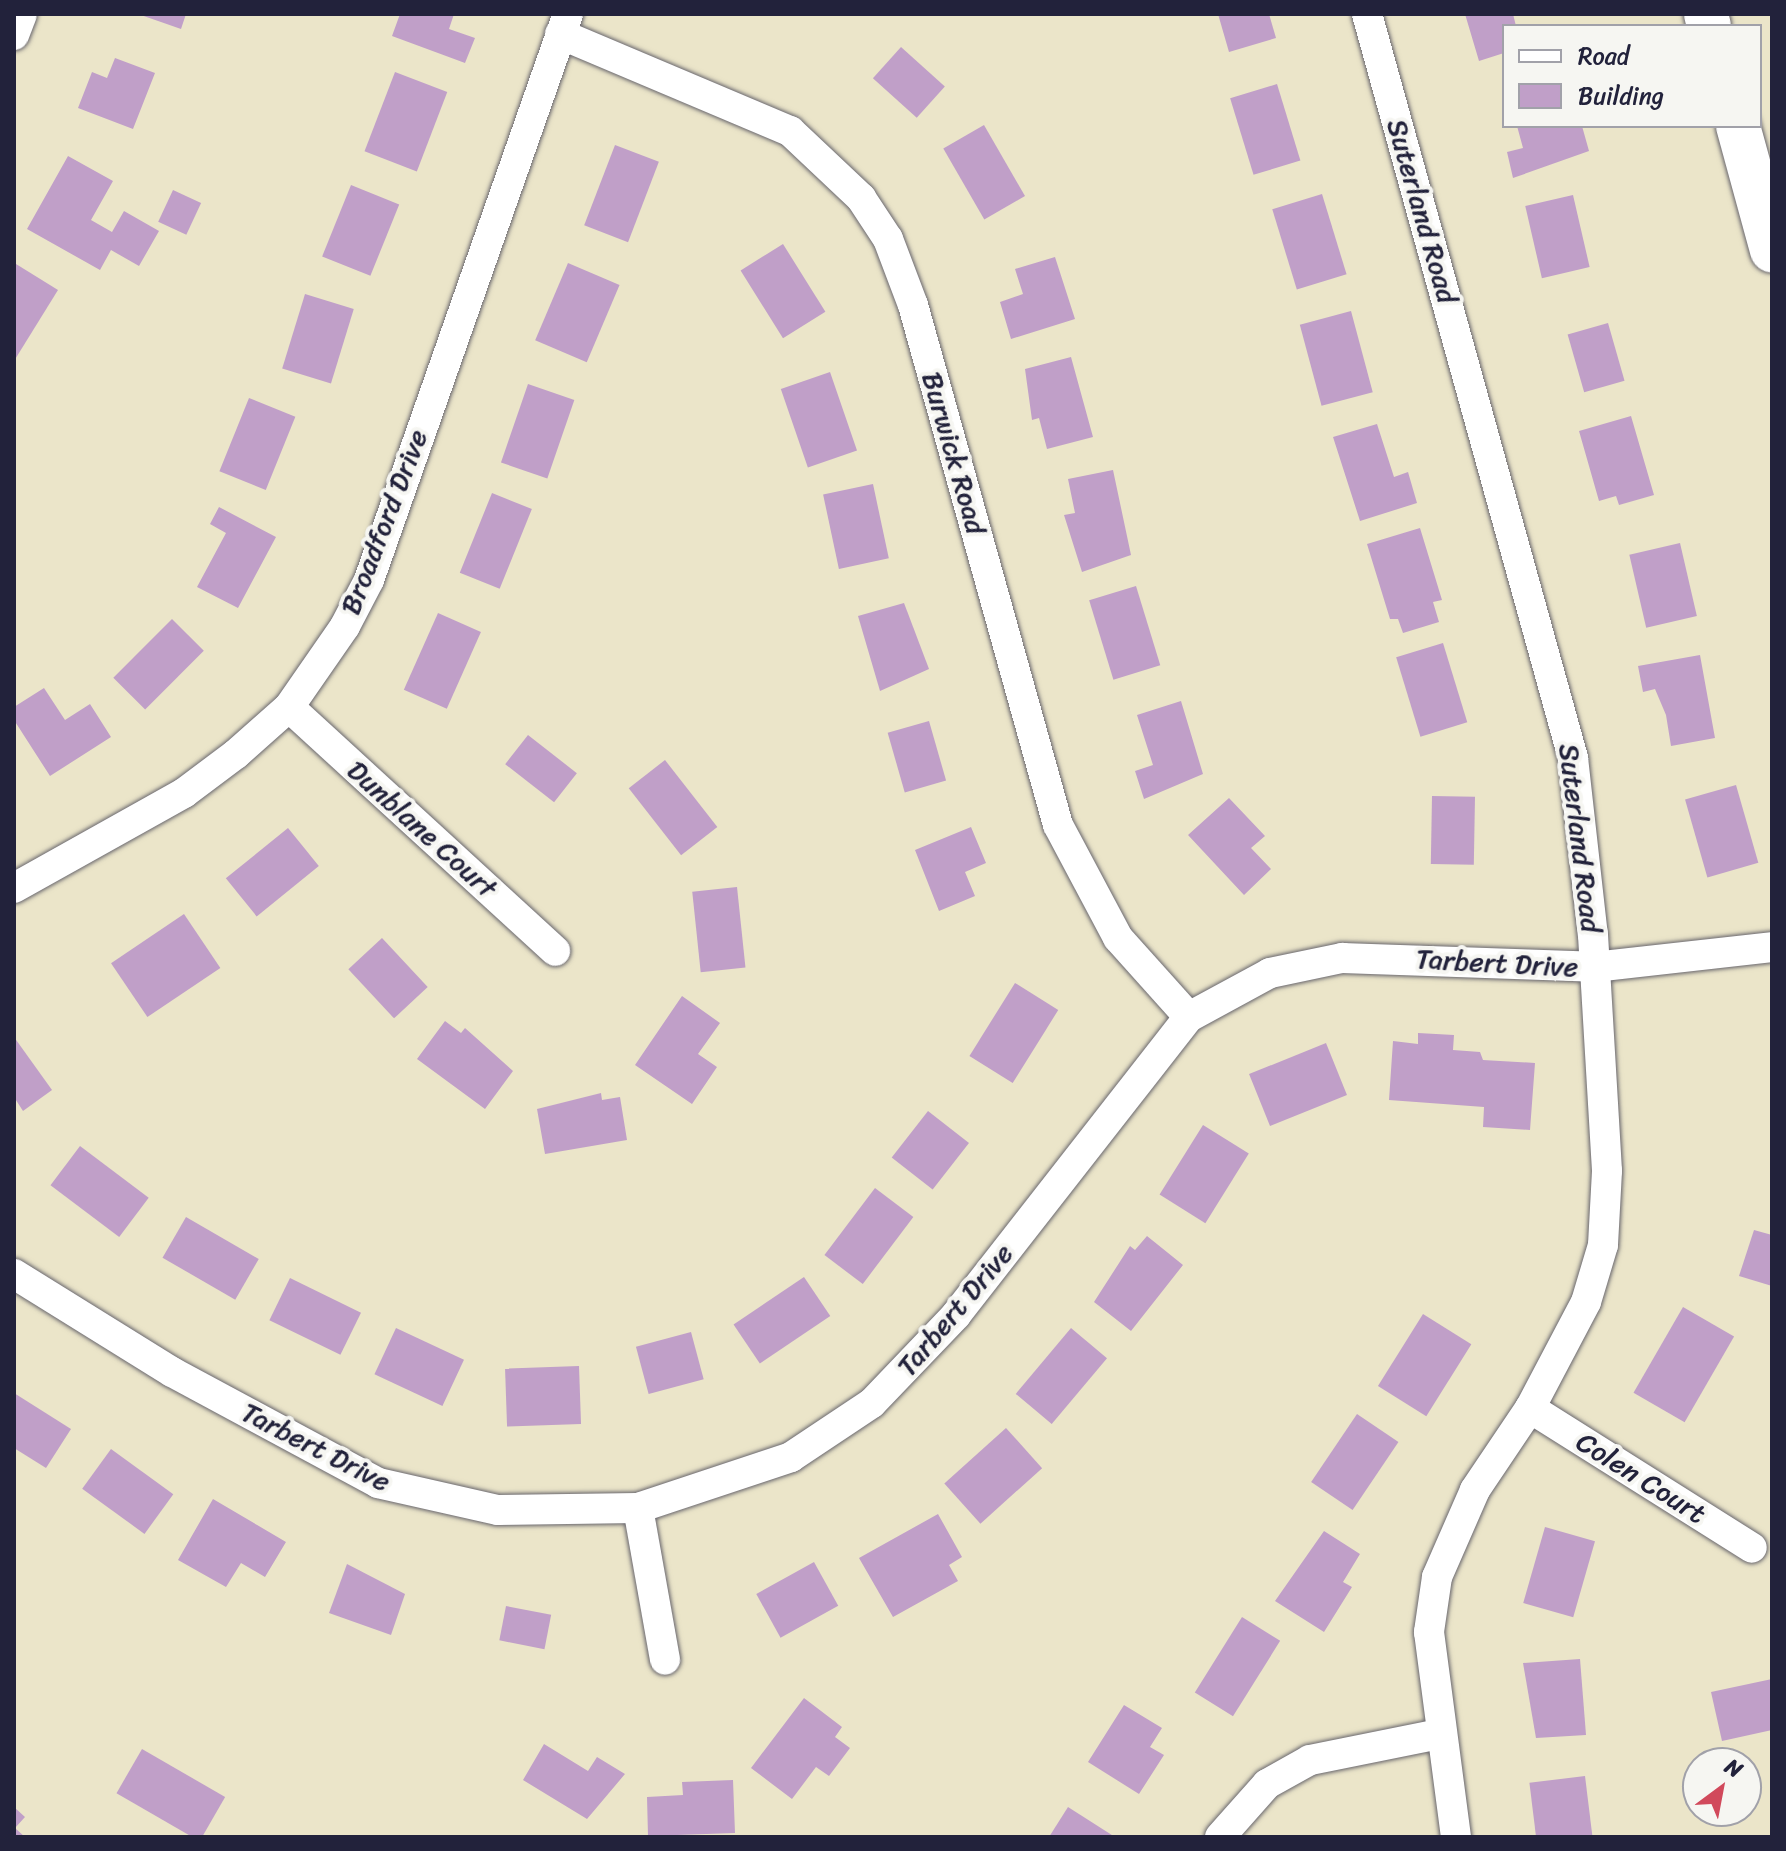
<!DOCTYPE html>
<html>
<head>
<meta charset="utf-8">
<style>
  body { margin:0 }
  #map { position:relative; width:1786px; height:1851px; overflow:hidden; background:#ebe5c9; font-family:Sriracha,sans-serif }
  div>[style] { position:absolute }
  .building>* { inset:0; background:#c09fc8; transform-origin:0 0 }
  .roads { filter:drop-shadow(0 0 2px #68666d) drop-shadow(0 0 2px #68666d) }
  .street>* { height:30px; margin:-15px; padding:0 15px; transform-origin:15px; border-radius:15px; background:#fff }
  .primary>* { height:44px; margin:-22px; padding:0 22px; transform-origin:22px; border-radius:22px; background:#fff }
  span { translate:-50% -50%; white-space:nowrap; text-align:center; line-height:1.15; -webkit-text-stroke:8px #f6f6f2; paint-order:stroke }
  .street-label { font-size:28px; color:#22223b }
  .frame { position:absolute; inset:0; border:16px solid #22223b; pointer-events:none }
  .legend { position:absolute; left:1502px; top:24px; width:260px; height:104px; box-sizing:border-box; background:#f6f6f2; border:2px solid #a1a1a9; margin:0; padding:10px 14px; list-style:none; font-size:24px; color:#22223b }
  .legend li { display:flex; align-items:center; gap:16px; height:40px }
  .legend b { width:40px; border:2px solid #a1a1a9 }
  .north { position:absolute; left:1682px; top:1747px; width:80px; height:80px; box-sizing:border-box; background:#f6f6f2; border:2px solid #a1a1a9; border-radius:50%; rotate:32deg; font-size:22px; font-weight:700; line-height:32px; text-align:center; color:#22223b }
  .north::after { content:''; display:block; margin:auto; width:28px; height:36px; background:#d1495b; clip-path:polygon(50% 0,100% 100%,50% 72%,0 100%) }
</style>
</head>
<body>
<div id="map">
  <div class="building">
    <div style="clip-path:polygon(138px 14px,186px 14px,181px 29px)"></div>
    <div style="clip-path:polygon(400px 14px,454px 14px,449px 29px,475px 38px,465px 63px,392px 36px)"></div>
    <div style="clip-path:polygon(1218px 14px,1269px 14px,1276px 38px,1229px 52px)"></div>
    <div style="clip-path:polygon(1465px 14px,1513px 14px,1516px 26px,1504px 26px,1504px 53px,1479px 61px)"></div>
    <div style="left:901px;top:47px;width:59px;height:42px;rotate:42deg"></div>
    <div style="clip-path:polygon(115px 58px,155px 73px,133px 129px,78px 108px,92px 72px,107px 78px)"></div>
    <div style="left:395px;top:72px;width:56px;height:85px;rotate:21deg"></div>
    <div style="left:1277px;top:84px;width:80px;height:49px;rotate:73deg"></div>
    <div style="left:984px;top:125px;width:82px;height:47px;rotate:60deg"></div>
    <div style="clip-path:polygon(1517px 126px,1582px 126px,1589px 151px,1513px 178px,1507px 152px,1523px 148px)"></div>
    <div style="left:615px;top:145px;width:47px;height:86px;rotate:21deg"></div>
    <div style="clip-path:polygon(68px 156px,113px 181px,91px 220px,112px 232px,124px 211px,159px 231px,139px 266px,111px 250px,100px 270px,27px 229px)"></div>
    <div style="left:351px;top:185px;width:52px;height:77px;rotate:22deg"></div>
    <div style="left:173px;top:190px;width:31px;height:35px;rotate:25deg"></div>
    <div style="left:1322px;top:194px;width:84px;height:52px;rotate:73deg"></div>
    <div style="left:1573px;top:195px;width:74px;height:49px;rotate:77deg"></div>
    <div style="left:783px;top:244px;width:80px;height:50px;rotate:58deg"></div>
    <div style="clip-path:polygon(1055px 257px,1075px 319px,1011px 339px,1000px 302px,1023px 294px,1015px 269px)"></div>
    <div style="left:568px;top:263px;width:56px;height:84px;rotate:23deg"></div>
    <div style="clip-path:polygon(16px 264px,58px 290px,14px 361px,14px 268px)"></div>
    <div style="left:305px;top:294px;width:51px;height:78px;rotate:17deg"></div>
    <div style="left:1351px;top:311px;width:84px;height:53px;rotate:75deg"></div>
    <div style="left:1608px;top:323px;width:60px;height:42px;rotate:74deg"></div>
    <div style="clip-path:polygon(1071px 357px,1093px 437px,1047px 449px,1039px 418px,1032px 420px,1025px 369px)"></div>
    <div style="left:830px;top:372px;width:83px;height:52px;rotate:71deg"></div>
    <div style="left:528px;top:384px;width:49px;height:83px;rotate:19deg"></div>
    <div style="left:249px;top:398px;width:50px;height:79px;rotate:22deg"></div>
    <div style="clip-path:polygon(1631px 416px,1654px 495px,1619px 505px,1616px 496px,1599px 501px,1579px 431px)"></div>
    <div style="clip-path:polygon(1377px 424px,1394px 477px,1408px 472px,1417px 503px,1360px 521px,1333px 437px)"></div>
    <div style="clip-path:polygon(1113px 470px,1131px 555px,1082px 572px,1064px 515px,1075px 513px,1068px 479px)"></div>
    <div style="left:873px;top:484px;width:76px;height:51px;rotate:78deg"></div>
    <div style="left:492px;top:493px;width:43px;height:86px;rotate:22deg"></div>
    <div style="clip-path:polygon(219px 507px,276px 537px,238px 608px,197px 587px,226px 533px,210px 524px)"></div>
    <div style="clip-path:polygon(1420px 528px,1442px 600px,1433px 602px,1439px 622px,1403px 633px,1398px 619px,1390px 619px,1367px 544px)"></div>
    <div style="left:1680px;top:543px;width:75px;height:52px;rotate:77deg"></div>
    <div style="left:1136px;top:586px;width:83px;height:49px;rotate:73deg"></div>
    <div style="clip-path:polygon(904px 603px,929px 669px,880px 691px,858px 616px)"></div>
    <div style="left:438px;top:613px;width:47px;height:84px;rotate:24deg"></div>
    <div style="left:172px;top:619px;width:45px;height:83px;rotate:45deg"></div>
    <div style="left:1443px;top:643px;width:83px;height:49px;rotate:73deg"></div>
    <div style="clip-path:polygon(1700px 655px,1715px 738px,1671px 746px,1666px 715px,1655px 689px,1643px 692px,1638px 666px)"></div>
    <div style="clip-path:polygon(44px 688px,65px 720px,90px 704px,111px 737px,50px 776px,14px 720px,14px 707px)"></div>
    <div style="clip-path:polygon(1181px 701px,1203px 774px,1144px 799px,1135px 771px,1153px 765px,1137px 715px)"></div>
    <div style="left:929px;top:721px;width:62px;height:43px;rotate:74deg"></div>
    <div style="left:528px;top:735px;width:62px;height:37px;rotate:38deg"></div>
    <div style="left:665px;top:760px;width:85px;height:46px;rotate:52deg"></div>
    <div style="left:1736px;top:785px;width:81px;height:53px;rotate:74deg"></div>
    <div style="left:1432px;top:796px;width:43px;height:68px;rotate:1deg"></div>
    <div style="clip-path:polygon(1229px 798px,1265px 836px,1251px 848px,1271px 869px,1244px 895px,1188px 835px)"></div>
    <div style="clip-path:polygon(971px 827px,986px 863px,965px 872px,975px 896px,939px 911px,915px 850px)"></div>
    <div style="left:288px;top:828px;width:49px;height:80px;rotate:51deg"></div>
    <div style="left:737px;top:887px;width:81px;height:45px;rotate:84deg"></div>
    <div style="left:184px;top:914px;width:65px;height:88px;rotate:56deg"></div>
    <div style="left:382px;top:938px;width:67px;height:46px;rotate:47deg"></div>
    <div style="left:1015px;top:983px;width:51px;height:86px;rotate:32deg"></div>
    <div style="clip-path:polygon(682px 996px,720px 1023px,698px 1054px,717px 1067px,692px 1104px,635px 1065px)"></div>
    <div style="clip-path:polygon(445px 1021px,461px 1033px,465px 1028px,513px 1071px,485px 1109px,417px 1059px)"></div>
    <div style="clip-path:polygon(1418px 1033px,1454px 1035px,1453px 1050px,1480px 1052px,1483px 1060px,1535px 1063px,1530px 1130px,1483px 1127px,1484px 1107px,1389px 1100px,1393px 1041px,1418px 1044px)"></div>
    <div style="clip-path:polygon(14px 1037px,52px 1090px,23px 1111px,14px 1097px)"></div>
    <div style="left:1326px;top:1043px;width:56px;height:83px;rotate:68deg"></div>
    <div style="clip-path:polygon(601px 1093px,602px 1100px,620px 1097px,627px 1140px,545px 1154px,537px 1109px)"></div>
    <div style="left:928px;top:1111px;width:52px;height:59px;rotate:38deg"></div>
    <div style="left:1203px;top:1125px;width:54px;height:82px;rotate:32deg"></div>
    <div style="left:80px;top:1146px;width:86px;height:49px;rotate:37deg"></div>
    <div style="left:875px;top:1188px;width:48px;height:84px;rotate:37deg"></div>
    <div style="left:186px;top:1217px;width:84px;height:47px;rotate:30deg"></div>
    <div style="clip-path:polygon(1754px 1230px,1772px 1235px,1772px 1286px,1739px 1276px)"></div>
    <div style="clip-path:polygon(1147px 1236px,1183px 1265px,1131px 1331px,1094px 1302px,1130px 1246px,1135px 1250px)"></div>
    <div style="left:804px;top:1277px;width:47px;height:85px;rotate:56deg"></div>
    <div style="left:290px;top:1278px;width:79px;height:47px;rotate:26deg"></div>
    <div style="left:1683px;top:1307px;width:59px;height:99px;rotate:30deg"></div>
    <div style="left:1423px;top:1314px;width:57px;height:85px;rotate:32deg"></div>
    <div style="left:396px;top:1328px;width:75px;height:51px;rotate:25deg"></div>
    <div style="left:1071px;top:1328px;width:47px;height:86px;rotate:40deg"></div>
    <div style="left:691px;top:1332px;width:49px;height:57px;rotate:75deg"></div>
    <div style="left:579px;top:1366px;width:58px;height:74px;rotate:88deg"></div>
    <div style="clip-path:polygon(14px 1393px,71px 1429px,46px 1468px,14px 1448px)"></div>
    <div style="left:1357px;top:1414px;width:50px;height:82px;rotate:34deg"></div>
    <div style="left:1006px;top:1428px;width:54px;height:83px;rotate:48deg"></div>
    <div style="left:111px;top:1449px;width:77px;height:49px;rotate:36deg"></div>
    <div style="clip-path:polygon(213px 1499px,286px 1542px,265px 1577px,241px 1563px,226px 1587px,178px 1560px)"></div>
    <div style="clip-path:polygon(938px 1514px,962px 1557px,949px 1565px,958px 1581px,893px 1617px,859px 1558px)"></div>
    <div style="left:1545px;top:1527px;width:52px;height:79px;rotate:16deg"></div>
    <div style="clip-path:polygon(1324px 1531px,1360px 1554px,1343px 1582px,1352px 1587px,1324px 1632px,1275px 1601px)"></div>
    <div style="left:814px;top:1562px;width:50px;height:66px;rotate:61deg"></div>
    <div style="clip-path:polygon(347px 1564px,405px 1594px,391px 1635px,329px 1613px)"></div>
    <div style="left:506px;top:1606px;width:46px;height:35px;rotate:11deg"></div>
    <div style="left:1242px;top:1617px;width:45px;height:89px;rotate:32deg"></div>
    <div style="clip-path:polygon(1580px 1659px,1586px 1735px,1536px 1738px,1523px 1663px)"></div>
    <div style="clip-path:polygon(1772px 1679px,1772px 1730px,1722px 1741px,1711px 1692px)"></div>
    <div style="clip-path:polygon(804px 1698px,842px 1727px,835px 1737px,850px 1748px,829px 1776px,816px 1767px,792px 1799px,751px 1768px)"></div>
    <div style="clip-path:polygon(1124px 1705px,1162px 1728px,1150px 1747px,1164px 1755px,1139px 1794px,1088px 1762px)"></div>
    <div style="clip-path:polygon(544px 1744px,588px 1771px,597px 1757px,625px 1774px,587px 1819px,523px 1780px)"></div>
    <div style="left:142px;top:1749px;width:96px;height:51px;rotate:30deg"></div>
    <div style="left:1585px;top:1776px;width:62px;height:56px;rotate:83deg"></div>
    <div style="clip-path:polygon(733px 1780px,735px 1833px,648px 1836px,647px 1797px,683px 1795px,682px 1782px)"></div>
    <div style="clip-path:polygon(14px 1807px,25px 1817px,15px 1828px,25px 1837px,14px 1837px)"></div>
    <div style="clip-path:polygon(1068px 1807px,1115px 1837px,1049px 1837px)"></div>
  </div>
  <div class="roads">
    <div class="street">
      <div style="left:1367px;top:14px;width:772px;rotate:74.52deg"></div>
      <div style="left:1573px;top:758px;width:178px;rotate:83.6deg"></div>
      <div style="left:1593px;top:935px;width:236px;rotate:86.6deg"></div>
      <div style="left:1607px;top:1171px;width:74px;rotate:93.1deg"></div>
      <div style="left:1603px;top:1245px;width:59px;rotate:106.6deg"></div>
      <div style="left:1586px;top:1302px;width:120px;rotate:117.8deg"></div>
      <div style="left:1530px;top:1408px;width:99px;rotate:123.9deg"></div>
      <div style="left:1475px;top:1490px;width:95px;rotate:113.6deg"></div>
      <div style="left:1437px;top:1577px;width:56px;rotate:98.3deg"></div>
      <div style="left:1429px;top:1632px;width:207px;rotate:82.5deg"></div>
      <div style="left:560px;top:34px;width:250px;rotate:22.9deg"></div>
      <div style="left:790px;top:131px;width:98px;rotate:43.3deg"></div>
      <div style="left:861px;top:198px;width:49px;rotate:56.6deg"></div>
      <div style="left:888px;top:239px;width:71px;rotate:69.3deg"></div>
      <div style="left:913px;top:305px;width:540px;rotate:74.42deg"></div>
      <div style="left:1058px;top:825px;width:128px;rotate:62deg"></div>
      <div style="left:1118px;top:938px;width:106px;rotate:48.1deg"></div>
      <div style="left:14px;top:35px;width:22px;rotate:-69deg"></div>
      <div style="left:289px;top:707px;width:361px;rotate:42.5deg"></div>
      <div style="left:14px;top:888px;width:195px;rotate:-29.2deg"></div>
      <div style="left:184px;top:793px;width:65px;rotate:-36.9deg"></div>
      <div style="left:236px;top:754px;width:71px;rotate:-41.6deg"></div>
      <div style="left:289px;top:707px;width:98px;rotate:-55.3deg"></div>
      <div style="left:345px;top:626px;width:52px;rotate:-62.4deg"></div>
      <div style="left:369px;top:580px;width:600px;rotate:-70.63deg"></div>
      <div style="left:14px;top:1274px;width:186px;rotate:31.8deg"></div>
      <div style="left:172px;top:1372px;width:234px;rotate:28.3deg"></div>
      <div style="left:378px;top:1483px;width:123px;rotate:12.7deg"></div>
      <div style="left:498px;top:1510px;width:140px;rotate:-0.8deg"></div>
      <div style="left:638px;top:1508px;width:161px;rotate:-18.4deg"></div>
      <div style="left:791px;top:1457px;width:97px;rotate:-33.7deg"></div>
      <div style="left:872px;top:1403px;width:122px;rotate:-46.3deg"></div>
      <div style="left:956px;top:1315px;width:378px;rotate:-52deg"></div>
      <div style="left:1189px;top:1017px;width:92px;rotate:-28.5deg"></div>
      <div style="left:1270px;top:973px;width:74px;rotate:-11.8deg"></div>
      <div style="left:1342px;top:958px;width:252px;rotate:2deg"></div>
      <div style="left:1594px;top:967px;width:179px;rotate:-6.4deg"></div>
      <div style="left:1530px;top:1408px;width:262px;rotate:32.2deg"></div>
      <div style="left:638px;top:1508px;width:154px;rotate:79.9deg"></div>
      <div style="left:1220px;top:1837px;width:71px;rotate:-48.4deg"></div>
      <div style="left:1267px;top:1784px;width:49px;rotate:-29.2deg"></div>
      <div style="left:1310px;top:1760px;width:132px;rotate:-11.4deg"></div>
    </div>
    <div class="primary">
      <div style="left:1706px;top:14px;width:12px;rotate:76deg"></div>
      <div style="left:1738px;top:126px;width:129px;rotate:74.7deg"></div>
    </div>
  </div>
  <div class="street-label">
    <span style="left:1422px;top:211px;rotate:74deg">Suterland Road</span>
    <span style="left:954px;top:453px;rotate:74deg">Burwick Road</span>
    <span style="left:384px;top:522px;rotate:-69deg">Broadford Drive</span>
    <span style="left:422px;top:829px;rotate:42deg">Dunblane Court</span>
    <span style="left:1580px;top:838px;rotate:83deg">Suterland Road</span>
    <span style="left:1497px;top:963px;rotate:3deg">Tarbert Drive</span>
    <span style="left:955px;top:1310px;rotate:-50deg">Tarbert Drive</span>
    <span style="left:316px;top:1447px;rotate:27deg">Tarbert Drive</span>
    <span style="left:1641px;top:1478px;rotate:32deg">Colen Court</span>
  </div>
  <div class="frame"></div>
  <ul class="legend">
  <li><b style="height:10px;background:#fff"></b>Road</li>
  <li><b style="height:22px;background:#c09fc8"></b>Building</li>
  </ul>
  <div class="north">N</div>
</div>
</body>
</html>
